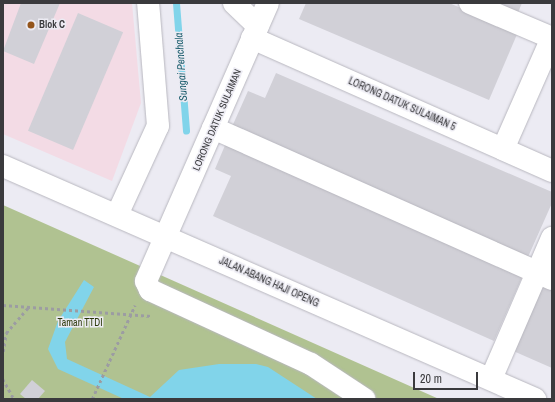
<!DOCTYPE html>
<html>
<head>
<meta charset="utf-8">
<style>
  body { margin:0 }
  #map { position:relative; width:555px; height:402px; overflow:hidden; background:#ecebf3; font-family:"Archivo Narrow",sans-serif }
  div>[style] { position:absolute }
  .education>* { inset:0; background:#f3dbe5 }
  .green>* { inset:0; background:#b0c291 }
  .water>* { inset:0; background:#81d4ea }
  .stream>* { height:7px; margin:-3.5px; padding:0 3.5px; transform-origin:3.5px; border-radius:3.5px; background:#81d4ea }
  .building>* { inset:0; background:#d1d0d7; transform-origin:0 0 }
  .path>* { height:2.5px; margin-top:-1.25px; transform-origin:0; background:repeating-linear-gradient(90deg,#9c9ca2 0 3px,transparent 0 6px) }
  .roads { filter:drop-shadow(0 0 1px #b8b7bf) drop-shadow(0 0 1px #b8b7bf) }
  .minor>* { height:22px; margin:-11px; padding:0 11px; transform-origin:11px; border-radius:11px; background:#fff }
  .dots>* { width:11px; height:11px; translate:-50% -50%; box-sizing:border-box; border:2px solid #ecebf3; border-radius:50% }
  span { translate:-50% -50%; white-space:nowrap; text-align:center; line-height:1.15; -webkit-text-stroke:3px #ecebf3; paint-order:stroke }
  .poi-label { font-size:10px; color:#3a3a3d; font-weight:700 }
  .left { translate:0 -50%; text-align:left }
  .street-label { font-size:10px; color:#3a3a3d }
  .park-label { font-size:10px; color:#2a3708 }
  .water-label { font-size:11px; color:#195c6c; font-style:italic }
  .frame { position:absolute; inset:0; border:4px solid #3a3a3d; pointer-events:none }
  .scale { position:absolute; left:413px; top:372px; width:65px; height:18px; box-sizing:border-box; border:2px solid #3a3a3d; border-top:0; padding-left:5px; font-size:12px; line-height:14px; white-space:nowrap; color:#3a3a3d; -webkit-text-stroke:3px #ecebf3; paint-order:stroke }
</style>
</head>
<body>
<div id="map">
  <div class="education">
    <div style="clip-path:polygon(3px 3px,132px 3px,141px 103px,112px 181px,3px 134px)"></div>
  </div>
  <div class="green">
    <div style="clip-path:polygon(3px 205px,439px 399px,3px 399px)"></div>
  </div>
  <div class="water">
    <div style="clip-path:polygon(84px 280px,94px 287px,65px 342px,67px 359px,150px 397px,179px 370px,219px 364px,256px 364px,268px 367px,317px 399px,124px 399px,58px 369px,48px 349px,58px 321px)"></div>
  </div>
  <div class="stream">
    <div style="left:176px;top:3px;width:128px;rotate:85.5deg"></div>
  </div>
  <div class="building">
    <div style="clip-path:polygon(21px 3px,60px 3px,34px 64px,3px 51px)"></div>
    <div style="clip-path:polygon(306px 3px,449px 3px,518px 32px,489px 100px,299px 19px)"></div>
    <div style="clip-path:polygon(489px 3px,522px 3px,517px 15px)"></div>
    <div style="left:78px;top:13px;width:49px;height:128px;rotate:23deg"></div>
    <div style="clip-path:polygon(276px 73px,552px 192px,552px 203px,528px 257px,231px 129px,248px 91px,265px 98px)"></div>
    <div style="clip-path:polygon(226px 143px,523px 275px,494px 341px,213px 216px,231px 176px,215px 169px)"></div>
    <div style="clip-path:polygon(540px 284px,552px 289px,552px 368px,511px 350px)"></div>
    <div style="clip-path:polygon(32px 380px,45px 391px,38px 399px,26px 399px,20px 394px)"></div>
  </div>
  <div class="path">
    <div style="left:3px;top:305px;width:149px;rotate:4.2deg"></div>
    <div style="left:3px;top:352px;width:19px;rotate:-81deg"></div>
    <div style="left:6px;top:333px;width:35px;rotate:-49deg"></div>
    <div style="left:3px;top:379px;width:23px;rotate:61deg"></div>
    <div style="left:92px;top:399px;width:103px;rotate:-65.4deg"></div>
  </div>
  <div class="roads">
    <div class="minor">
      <div style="left:234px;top:3px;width:33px;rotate:44deg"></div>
      <div style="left:268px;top:3px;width:304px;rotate:113.7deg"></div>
      <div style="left:146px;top:281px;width:10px;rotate:66deg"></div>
      <div style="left:150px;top:290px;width:177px;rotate:24.7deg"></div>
      <div style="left:311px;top:364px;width:64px;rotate:33.4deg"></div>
      <div style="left:470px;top:3px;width:89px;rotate:23.1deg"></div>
      <div style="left:252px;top:38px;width:328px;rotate:23.9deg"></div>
      <div style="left:213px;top:128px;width:371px;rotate:24deg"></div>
      <div style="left:503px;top:149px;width:121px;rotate:-66.2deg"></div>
      <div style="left:3px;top:166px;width:581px;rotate:23.65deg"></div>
      <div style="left:117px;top:215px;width:98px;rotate:-65.3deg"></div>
      <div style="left:158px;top:126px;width:123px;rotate:-94.6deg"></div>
      <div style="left:491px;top:379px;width:154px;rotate:-66.6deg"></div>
    </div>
  </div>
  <div class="dots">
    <div style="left:31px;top:25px;background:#94551c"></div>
  </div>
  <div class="poi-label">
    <span class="left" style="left:39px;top:25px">Blok C</span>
  </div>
  <div class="street-label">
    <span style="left:402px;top:104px;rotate:24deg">LORONG DATUK SULAIMAN 5</span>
    <span style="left:217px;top:120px;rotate:-67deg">LORONG DATUK SULAIMAN</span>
    <span style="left:269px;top:282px;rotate:24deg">JALAN ABANG HAJI OPENG</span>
  </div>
  <div class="park-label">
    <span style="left:80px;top:323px">Taman TTDI</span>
  </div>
  <div class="water-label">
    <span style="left:181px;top:67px;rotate:-94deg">Sungai Penchala</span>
  </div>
  <div class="frame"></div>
  <div class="scale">20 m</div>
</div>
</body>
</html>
